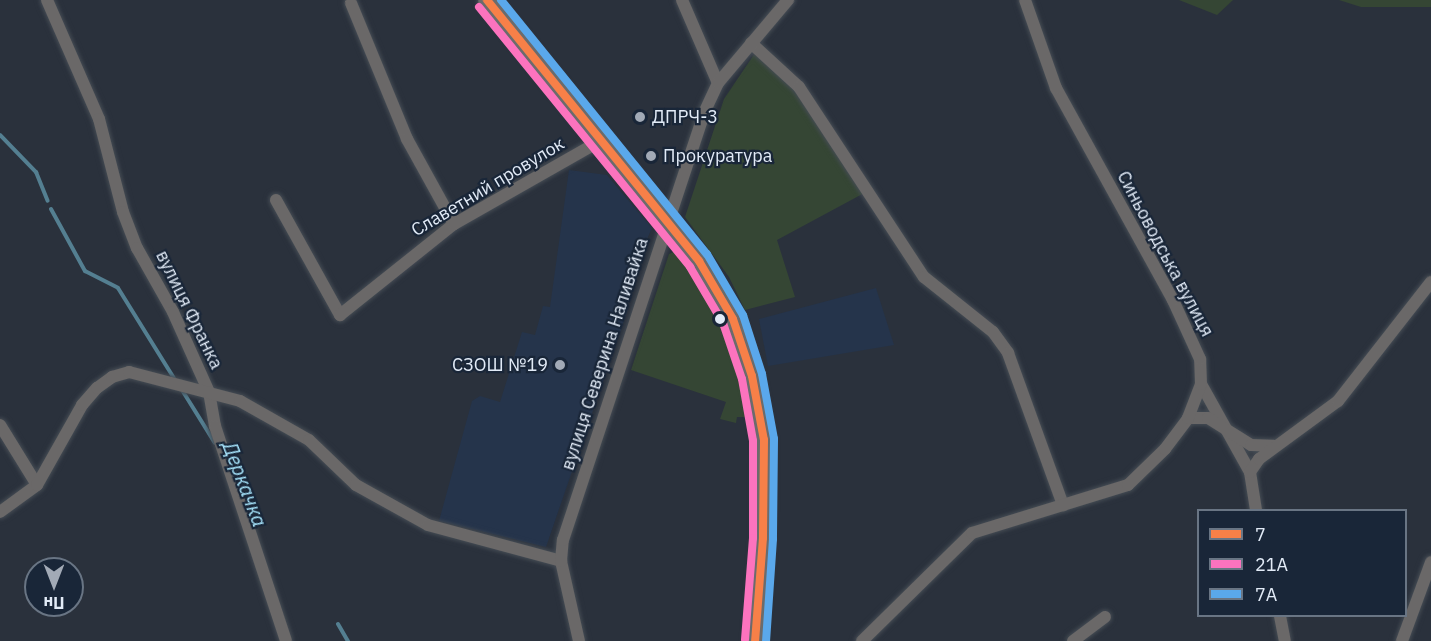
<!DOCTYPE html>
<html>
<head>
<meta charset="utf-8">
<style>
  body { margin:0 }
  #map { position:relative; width:1431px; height:641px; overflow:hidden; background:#2a313c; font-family:"IBM Plex Sans",sans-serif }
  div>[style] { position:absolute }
  .built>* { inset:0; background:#25344b }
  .green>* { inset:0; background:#354634 }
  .stream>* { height:4px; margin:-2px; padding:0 2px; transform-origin:2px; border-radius:2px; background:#547f91 }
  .roads { filter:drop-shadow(0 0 2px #454c54) drop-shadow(0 0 2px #454c54) }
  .minor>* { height:12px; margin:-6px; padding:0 6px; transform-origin:6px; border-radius:6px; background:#6a6868 }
  .secondary>* { height:18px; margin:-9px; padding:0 9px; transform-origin:9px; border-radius:9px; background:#6b6b6c }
  .bus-1>* { height:8px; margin:-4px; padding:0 4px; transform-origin:4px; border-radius:4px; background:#f78048 }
  .bus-2>* { height:8px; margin:-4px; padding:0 4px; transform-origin:4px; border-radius:4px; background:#fc73be }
  .bus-3>* { height:8px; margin:-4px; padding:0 4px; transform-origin:4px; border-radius:4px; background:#5aa8eb }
  .dots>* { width:16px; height:16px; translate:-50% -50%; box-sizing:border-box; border:3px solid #192638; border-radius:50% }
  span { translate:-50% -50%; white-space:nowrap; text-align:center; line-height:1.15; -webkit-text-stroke:4.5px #192638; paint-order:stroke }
  .poi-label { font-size:18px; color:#e2ebf7 }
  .left { translate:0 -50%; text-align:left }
  .right { translate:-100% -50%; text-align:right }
  .street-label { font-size:18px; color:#e2ebf7 }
  .water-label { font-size:20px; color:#a5e2fa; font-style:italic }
  .legend { position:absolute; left:1197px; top:509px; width:210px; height:108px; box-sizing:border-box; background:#192638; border:2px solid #697584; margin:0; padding:8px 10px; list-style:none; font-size:18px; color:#e2ebf7 }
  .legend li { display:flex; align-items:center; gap:12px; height:30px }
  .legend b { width:30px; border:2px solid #697584 }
  .north { position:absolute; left:24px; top:557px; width:60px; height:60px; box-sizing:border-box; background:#192638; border:2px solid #697584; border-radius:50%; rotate:180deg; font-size:16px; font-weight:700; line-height:24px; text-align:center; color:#e2ebf7 }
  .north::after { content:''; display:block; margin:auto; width:21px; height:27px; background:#a2aab6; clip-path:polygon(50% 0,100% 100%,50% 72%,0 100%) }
</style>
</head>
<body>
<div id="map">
  <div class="built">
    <div style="clip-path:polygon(569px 170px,607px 175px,652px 228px,632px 272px,621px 306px,628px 309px,546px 547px,439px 521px,472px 401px,480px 396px,500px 402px,522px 332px,535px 335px,543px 306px,550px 307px)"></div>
    <div style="clip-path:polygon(876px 288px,894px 345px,768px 366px,759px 319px)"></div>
  </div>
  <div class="green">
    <div style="clip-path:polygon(1179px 0,1233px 0,1217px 15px)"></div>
    <div style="clip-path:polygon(1339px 0,1431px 0,1431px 7px,1361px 7px)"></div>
    <div style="clip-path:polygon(757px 50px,797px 88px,868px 191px,777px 240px,795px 297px,745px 310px,729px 277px,685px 217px,724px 99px)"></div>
    <div style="clip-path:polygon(678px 250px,719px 313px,736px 354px,742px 383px,749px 382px,754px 417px,737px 417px,736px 423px,720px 419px,726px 402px,631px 370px,669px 254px)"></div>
  </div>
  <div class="stream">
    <div style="left:0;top:135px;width:52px;rotate:45.8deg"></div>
    <div style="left:36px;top:172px;width:31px;rotate:68deg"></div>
    <div style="left:51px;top:209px;width:71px;rotate:61.3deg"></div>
    <div style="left:85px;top:271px;width:37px;rotate:27deg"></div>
    <div style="left:118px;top:288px;width:108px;rotate:58.2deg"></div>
    <div style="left:182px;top:390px;width:62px;rotate:58.1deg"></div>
    <div style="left:338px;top:624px;width:20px;rotate:60deg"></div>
  </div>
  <div class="roads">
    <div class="minor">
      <div style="left:47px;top:0;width:130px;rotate:66.4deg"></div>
      <div style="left:99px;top:119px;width:96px;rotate:75.5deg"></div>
      <div style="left:123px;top:212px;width:39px;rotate:69deg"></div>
      <div style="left:137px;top:248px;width:73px;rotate:60.6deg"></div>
      <div style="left:173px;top:312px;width:88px;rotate:65.8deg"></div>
      <div style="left:209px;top:392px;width:35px;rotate:80deg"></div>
      <div style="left:215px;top:426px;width:226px;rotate:71.7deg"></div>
      <div style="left:682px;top:0;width:90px;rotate:66.6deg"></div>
      <div style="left:351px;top:3px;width:147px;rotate:67.6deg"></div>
      <div style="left:407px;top:139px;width:97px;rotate:61.1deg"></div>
      <div style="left:751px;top:43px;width:65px;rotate:42.5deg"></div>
      <div style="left:799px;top:87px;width:227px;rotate:56.7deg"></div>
      <div style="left:924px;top:277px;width:88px;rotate:38.6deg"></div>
      <div style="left:993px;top:332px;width:26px;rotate:54deg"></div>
      <div style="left:1008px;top:353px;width:162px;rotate:70.1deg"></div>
      <div style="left:276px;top:200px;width:132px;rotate:60.9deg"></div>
      <div style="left:340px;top:315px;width:146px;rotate:-38.6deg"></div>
      <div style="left:454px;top:224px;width:170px;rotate:-29.6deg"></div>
      <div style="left:1201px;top:384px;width:101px;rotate:60.9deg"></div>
      <div style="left:1188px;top:418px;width:20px"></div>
      <div style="left:1208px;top:418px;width:51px;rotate:32.1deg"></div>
      <div style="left:1251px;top:445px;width:23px;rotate:2deg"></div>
      <div style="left:0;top:425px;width:70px;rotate:58.3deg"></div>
      <div style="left:1256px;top:510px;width:38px;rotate:-99deg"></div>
      <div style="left:1250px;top:472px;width:16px;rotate:-55deg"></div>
      <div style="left:1259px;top:459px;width:98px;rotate:-36.3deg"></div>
      <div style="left:1338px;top:401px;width:151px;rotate:-52deg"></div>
      <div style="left:0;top:512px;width:46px;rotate:-36.1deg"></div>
      <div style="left:37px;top:485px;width:92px;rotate:-60.6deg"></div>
      <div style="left:82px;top:405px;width:23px;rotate:-49deg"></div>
      <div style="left:97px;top:388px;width:19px;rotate:-36deg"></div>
      <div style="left:112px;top:377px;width:18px;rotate:-16deg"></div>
      <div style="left:129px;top:372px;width:115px;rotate:14.6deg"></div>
      <div style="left:240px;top:401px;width:79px;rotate:29.5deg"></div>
      <div style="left:309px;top:440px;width:65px;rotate:43.8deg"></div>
      <div style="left:356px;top:485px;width:82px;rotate:29.1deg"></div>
      <div style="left:428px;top:525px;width:138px;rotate:15.1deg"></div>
      <div style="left:1280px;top:616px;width:25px;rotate:79deg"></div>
      <div style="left:579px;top:641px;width:82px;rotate:-102.7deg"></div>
      <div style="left:561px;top:561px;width:21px;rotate:-85deg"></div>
      <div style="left:563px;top:540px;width:450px;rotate:-71.7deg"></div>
      <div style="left:704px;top:113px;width:33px;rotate:-65deg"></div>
      <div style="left:718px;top:83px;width:109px;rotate:-49.9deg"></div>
      <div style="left:862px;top:641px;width:154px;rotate:-44.5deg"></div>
      <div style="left:972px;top:533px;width:163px;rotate:-17.1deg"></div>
      <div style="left:1128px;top:485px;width:52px;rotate:-44.2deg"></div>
      <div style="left:1165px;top:449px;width:39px;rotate:-53deg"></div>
      <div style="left:1188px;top:418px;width:36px;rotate:-69deg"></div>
      <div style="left:1201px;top:384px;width:25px;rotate:-92deg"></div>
      <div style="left:1200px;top:359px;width:65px;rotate:-114.6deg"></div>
      <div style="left:1173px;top:300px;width:242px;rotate:-118.9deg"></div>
      <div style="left:1056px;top:88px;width:93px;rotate:-109.4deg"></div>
      <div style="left:1073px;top:641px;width:40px;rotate:-37deg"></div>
      <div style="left:1402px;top:641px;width:84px;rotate:-69.8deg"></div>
    </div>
    <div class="secondary">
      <div style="left:487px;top:0;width:336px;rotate:50.9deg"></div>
      <div style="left:699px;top:261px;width:67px;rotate:59.6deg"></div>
      <div style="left:733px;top:319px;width:60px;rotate:71.6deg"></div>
      <div style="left:752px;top:376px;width:65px;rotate:79.4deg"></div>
      <div style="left:764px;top:440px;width:98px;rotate:90.6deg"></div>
      <div style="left:763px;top:538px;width:103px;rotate:94.4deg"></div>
    </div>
  </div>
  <div class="bus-1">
    <div style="left:487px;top:0;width:336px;rotate:50.9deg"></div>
    <div style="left:699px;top:261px;width:67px;rotate:59.6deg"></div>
    <div style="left:733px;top:319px;width:60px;rotate:71.6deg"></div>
    <div style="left:752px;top:376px;width:65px;rotate:79.4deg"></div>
    <div style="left:764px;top:440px;width:98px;rotate:90.6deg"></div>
    <div style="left:763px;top:538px;width:103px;rotate:94.4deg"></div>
  </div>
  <div class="bus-2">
    <div style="left:479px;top:7px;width:335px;rotate:50.9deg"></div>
    <div style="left:690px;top:267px;width:65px;rotate:59.5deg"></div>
    <div style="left:723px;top:323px;width:59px;rotate:71.3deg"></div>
    <div style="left:742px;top:379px;width:63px;rotate:79.9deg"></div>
    <div style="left:753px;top:441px;width:97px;rotate:90deg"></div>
    <div style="left:753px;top:538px;width:102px;rotate:94.5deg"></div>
  </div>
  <div class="bus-3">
    <div style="left:501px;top:0;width:327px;rotate:51deg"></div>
    <div style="left:707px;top:254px;width:71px;rotate:59.5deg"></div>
    <div style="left:743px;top:315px;width:62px;rotate:72.1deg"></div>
    <div style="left:762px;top:374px;width:66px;rotate:79.5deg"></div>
    <div style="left:774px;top:439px;width:100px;rotate:90.6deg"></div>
    <div style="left:773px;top:539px;width:102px;rotate:93.9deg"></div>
  </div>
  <div class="dots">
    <div style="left:640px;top:117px;background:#a2aab6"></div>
    <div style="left:651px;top:156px;background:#a2aab6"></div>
    <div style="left:720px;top:319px;background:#e2ebf7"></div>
    <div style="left:560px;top:365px;background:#a2aab6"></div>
  </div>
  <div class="poi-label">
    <span class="left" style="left:652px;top:117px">ДПРЧ-3</span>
    <span class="left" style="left:663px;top:156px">Прокуратура</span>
    <span class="right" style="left:548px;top:365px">СЗОШ №19</span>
  </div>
  <div class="street-label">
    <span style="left:488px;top:187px;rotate:-31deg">Славетний провулок</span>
    <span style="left:1165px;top:254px;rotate:62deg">Синьоводська вулиця</span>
    <span style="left:189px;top:310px;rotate:64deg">вулиця Франка</span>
    <span style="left:605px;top:354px;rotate:-72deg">вулиця Северина Наливайка</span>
  </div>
  <div class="water-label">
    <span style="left:245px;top:484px;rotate:69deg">Деркачка</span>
  </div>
  <ul class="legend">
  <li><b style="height:8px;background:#f78048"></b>7</li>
  <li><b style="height:8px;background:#fc73be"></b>21А</li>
  <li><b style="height:8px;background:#5aa8eb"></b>7А</li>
  </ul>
  <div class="north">Пн</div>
</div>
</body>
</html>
